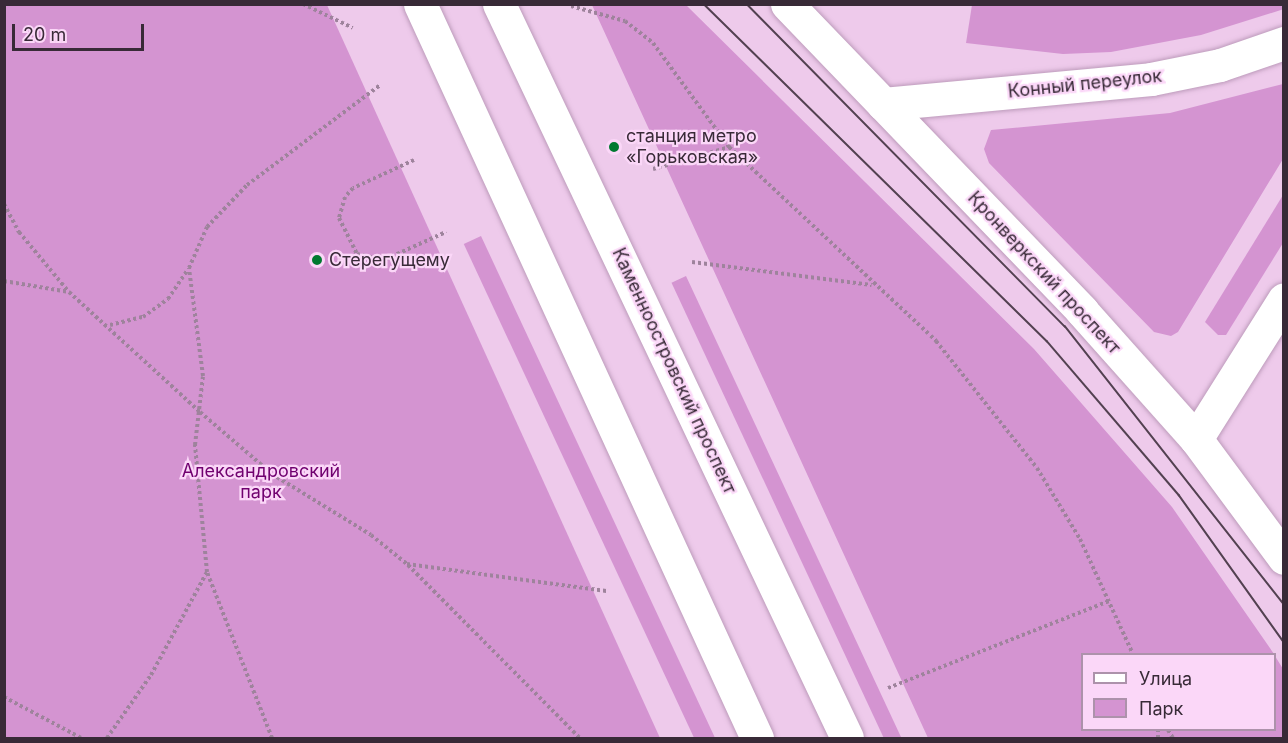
<!DOCTYPE html>
<html>
<head>
<meta charset="utf-8">
<style>
  body { margin:0 }
  #map { position:relative; width:1288px; height:743px; overflow:hidden; background:#eecaeb; font-family:Inter,sans-serif }
  div>[style] { position:absolute }
  .green>* { inset:0; background:#d494d1; transform-origin:0 0 }
  .path>* { height:4px; margin-top:-2px; transform-origin:0; background:repeating-linear-gradient(90deg,#9e839c 0 3px,transparent 0 6px) }
  .roads { filter:drop-shadow(0 0 2px #bd9bbb) drop-shadow(0 0 2px #bd9bbb) }
  .minor>* { height:33px; margin:-16.5px; padding:0 16.5px; transform-origin:16.5px; border-radius:16.5px; background:#fff }
  .major>* { height:33px; margin:-16.5px; padding:0 16.5px; transform-origin:16.5px; border-radius:16.5px; background:#fff }
  .tram>* { height:1.5px; margin:-0.75px; padding:0 0.75px; transform-origin:0.75px; border-radius:0.75px; background:#534151 }
  .dots>* { width:16px; height:16px; translate:-50% -50%; box-sizing:border-box; border:3px solid #fbd7f8; border-radius:50% }
  span { translate:-50% -50%; white-space:nowrap; text-align:center; line-height:1.15; -webkit-text-stroke:4.5px #fbd7f8; paint-order:stroke }
  .street-label { font-size:18px; color:#382a37 }
  .poi-label { font-size:18px; color:#382a37 }
  .left { translate:0 -50%; text-align:left }
  .park-label { font-size:18px; color:#70006f }
  .frame { position:absolute; inset:0; border:6px solid #382a37; pointer-events:none }
  .legend { position:absolute; left:1081px; top:653px; width:195px; height:78px; box-sizing:border-box; background:#fbd7f8; border:2px solid #ad92ab; margin:0; padding:8px 10px; list-style:none; font-size:18px; color:#382a37 }
  .legend li { display:flex; align-items:center; gap:12px; height:30px }
  .legend b { width:30px; border:2px solid #ad92ab }
  .scale { position:absolute; left:12px; top:24px; width:132px; height:27px; box-sizing:border-box; border:3px solid #382a37; border-top:0; padding-left:8px; font-size:18px; line-height:21px; white-space:nowrap; color:#382a37; -webkit-text-stroke:4px #fbd7f8; paint-order:stroke }
</style>
</head>
<body>
<div id="map">
  <div class="green">
    <div style="clip-path:polygon(4px 5px,327px 5px,660px 738px,5px 738px)"></div>
    <div style="clip-path:polygon(592px 5px,686px 5px,1034px 349px,1172px 507px,1274px 654px,1082px 654px,1082px 730px,1274px 730px,1275px 656px,1283px 669px,1283px 738px,928px 738px)"></div>
    <div style="clip-path:polygon(972px 5px,1283px 4px,1284px 9px,1201px 35px,1111px 52px,1063px 54px,966px 43px)"></div>
    <div style="clip-path:polygon(1283px 84px,1283px 159px,1178px 332px,1171px 336px,1154px 332px,989px 163px,984px 149px,991px 130px,1170px 113px)"></div>
    <div style="clip-path:polygon(1283px 195px,1283px 243px,1226px 335px,1218px 335px,1205px 322px)"></div>
    <div style="left:481px;top:236px;width:553px;height:19px;rotate:65deg"></div>
    <div style="left:686px;top:276px;width:509px;height:16px;rotate:65deg"></div>
  </div>
  <div class="path">
    <div style="left:303px;top:4px;width:55px;rotate:25.6deg"></div>
    <div style="left:571px;top:6px;width:56px;rotate:15.5deg"></div>
    <div style="left:625px;top:21px;width:36px;rotate:38deg"></div>
    <div style="left:653px;top:43px;width:129px;rotate:53.8deg"></div>
    <div style="left:729px;top:147px;width:284px;rotate:43.1deg"></div>
    <div style="left:936px;top:341px;width:162px;rotate:51.5deg"></div>
    <div style="left:1037px;top:468px;width:83px;rotate:58.8deg"></div>
    <div style="left:1080px;top:539px;width:127px;rotate:65.3deg"></div>
    <div style="left:414px;top:160px;width:67px;rotate:155.3deg"></div>
    <div style="left:353px;top:188px;width:12px;rotate:132deg"></div>
    <div style="left:345px;top:197px;width:22px;rotate:106deg"></div>
    <div style="left:339px;top:218px;width:40px;rotate:63.4deg"></div>
    <div style="left:357px;top:254px;width:18px;rotate:13deg"></div>
    <div style="left:375px;top:258px;width:11px;rotate:5deg"></div>
    <div style="left:386px;top:259px;width:66px;rotate:-24.2deg"></div>
    <div style="left:653px;top:169px;width:79px;rotate:-16.1deg"></div>
    <div style="left:4px;top:204px;width:32px;rotate:62deg"></div>
    <div style="left:19px;top:232px;width:78px;rotate:50.2deg"></div>
    <div style="left:69px;top:292px;width:178px;rotate:42.5deg"></div>
    <div style="left:200px;top:412px;width:95px;rotate:40.7deg"></div>
    <div style="left:272px;top:474px;width:116px;rotate:31.6deg"></div>
    <div style="left:371px;top:535px;width:46px;rotate:38.9deg"></div>
    <div style="left:407px;top:564px;width:203px;rotate:7.7deg"></div>
    <div style="left:692px;top:262px;width:181px;rotate:7.3deg"></div>
    <div style="left:4px;top:281px;width:66px;rotate:9.6deg"></div>
    <div style="left:110px;top:325px;width:34px;rotate:-14deg"></div>
    <div style="left:143px;top:317px;width:31px;rotate:-36deg"></div>
    <div style="left:168px;top:299px;width:36px;rotate:-56deg"></div>
    <div style="left:408px;top:565px;width:244px;rotate:45.2deg"></div>
    <div style="left:888px;top:688px;width:238px;rotate:-21.5deg"></div>
    <div style="left:4px;top:697px;width:87px;rotate:28deg"></div>
    <div style="left:1168px;top:730px;width:9px;rotate:58deg"></div>
    <div style="left:107px;top:738px;width:77px;rotate:-55.1deg"></div>
    <div style="left:151px;top:675px;width:117px;rotate:-61.5deg"></div>
    <div style="left:272px;top:738px;width:178px;rotate:-111.4deg"></div>
    <div style="left:207px;top:572px;width:128px;rotate:-95.4deg"></div>
    <div style="left:195px;top:445px;width:69px;rotate:-83.4deg"></div>
    <div style="left:203px;top:376px;width:109px;rotate:-97.4deg"></div>
    <div style="left:189px;top:268px;width:45px;rotate:-66.3deg"></div>
    <div style="left:207px;top:227px;width:58px;rotate:-46.4deg"></div>
    <div style="left:247px;top:185px;width:166px;rotate:-36.9deg"></div>
    <div style="left:1158px;top:738px;width:8px;rotate:-90deg"></div>
  </div>
  <div class="roads">
    <div class="minor">
      <div style="left:787px;top:4px;width:426px;rotate:46.1deg"></div>
      <div style="left:1082px;top:311px;width:171px;rotate:48.3deg"></div>
      <div style="left:1196px;top:439px;width:148px;rotate:53.5deg"></div>
      <div style="left:883px;top:104px;width:269px;rotate:-5.3deg"></div>
      <div style="left:1151px;top:79px;width:70px;rotate:-11.5deg"></div>
      <div style="left:1220px;top:65px;width:68px;rotate:-19deg"></div>
      <div style="left:1196px;top:439px;width:165px;rotate:-57.8deg"></div>
    </div>
    <div class="major">
      <div style="left:420px;top:4px;width:808px;rotate:65.34deg"></div>
      <div style="left:499px;top:4px;width:812px;rotate:64.63deg"></div>
    </div>
  </div>
  <div class="tram">
    <div style="left:704px;top:4px;width:481px;rotate:44.5deg"></div>
    <div style="left:1047px;top:341px;width:203px;rotate:49.4deg"></div>
    <div style="left:1179px;top:495px;width:181px;rotate:54.5deg"></div>
    <div style="left:747px;top:4px;width:453px;rotate:45.4deg"></div>
    <div style="left:1065px;top:326px;width:354px;rotate:51.8deg"></div>
  </div>
  <div class="dots">
    <div style="left:614px;top:147px;background:#007930"></div>
    <div style="left:317px;top:260px;background:#007930"></div>
  </div>
  <div class="street-label">
    <span style="left:1085px;top:84px;rotate:-6deg">Конный переулок</span>
    <span style="left:1044px;top:273px;rotate:47deg">Кронверкский проспект</span>
    <span style="left:674px;top:371px;rotate:65deg">Каменноостровский проспект</span>
  </div>
  <div class="poi-label">
    <span class="left" style="left:626px;top:147px">станция метро<br>«Горьковская»</span>
    <span class="left" style="left:329px;top:260px">Стерегущему</span>
  </div>
  <div class="park-label">
    <span style="left:261px;top:482px">Александровский<br>парк</span>
  </div>
  <div class="frame"></div>
  <ul class="legend">
  <li><b style="height:8px;background:#fff"></b>Улица</li>
  <li><b style="height:16px;background:#d494d1"></b>Парк</li>
  </ul>
  <div class="scale">20 m</div>
</div>
</body>
</html>
